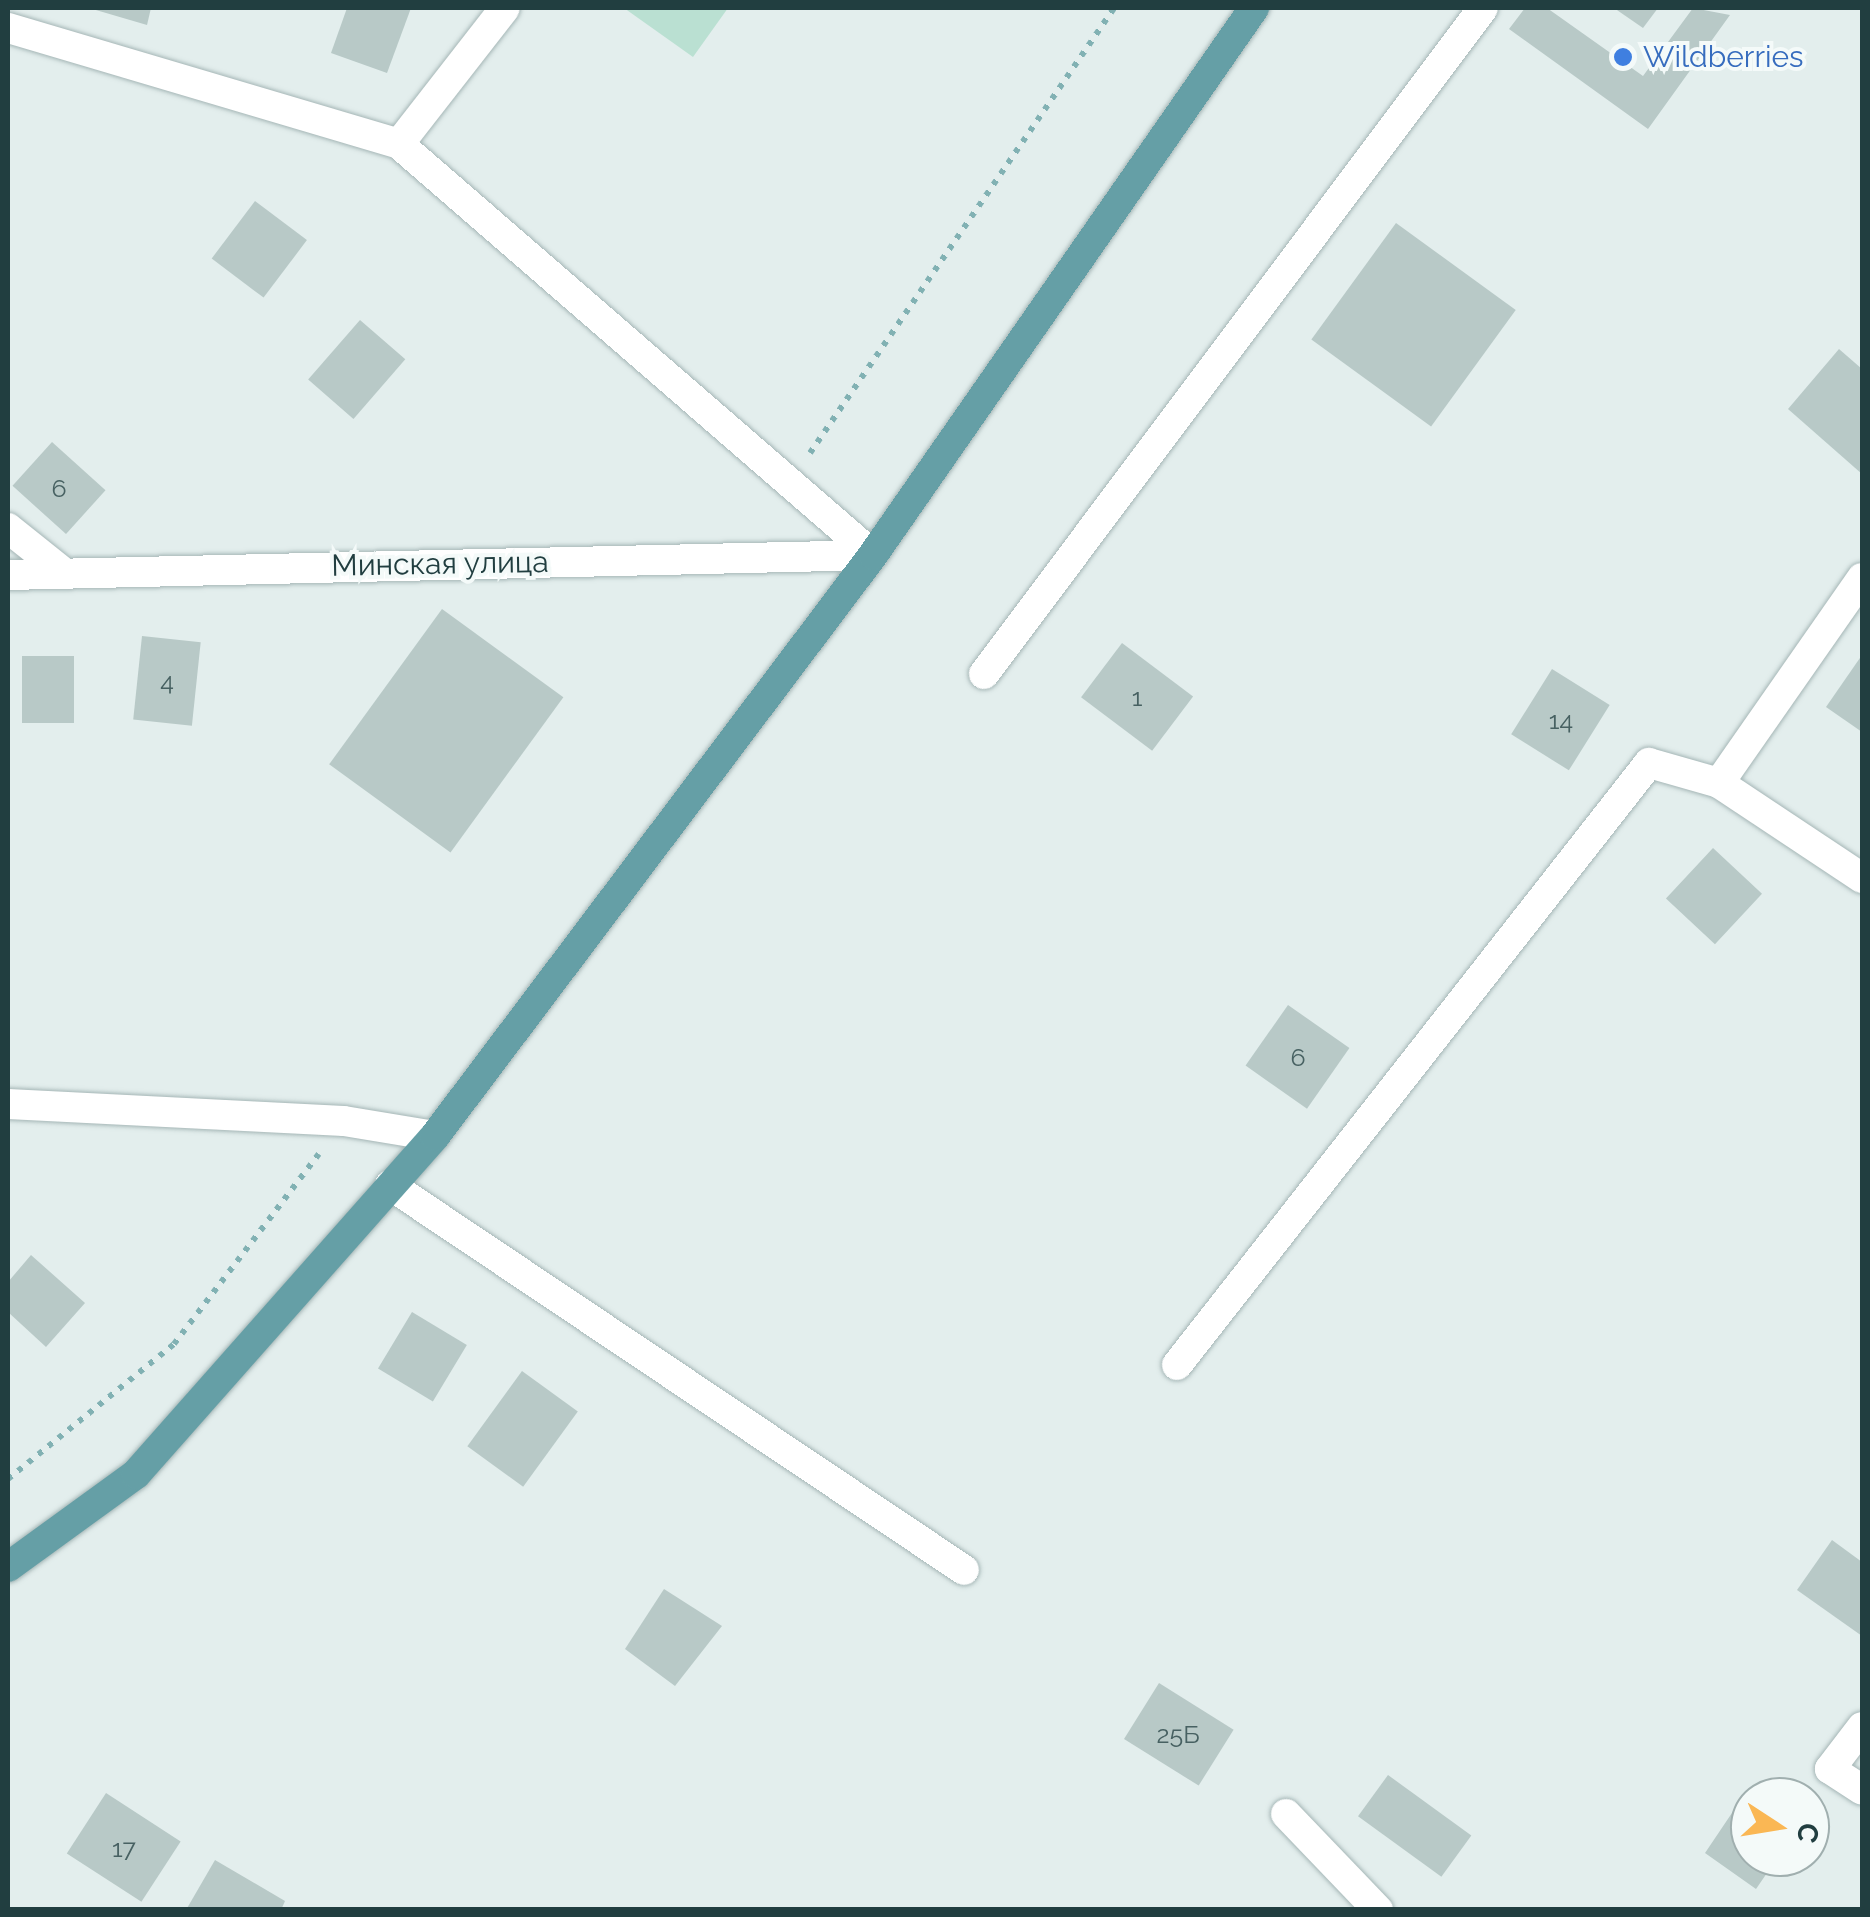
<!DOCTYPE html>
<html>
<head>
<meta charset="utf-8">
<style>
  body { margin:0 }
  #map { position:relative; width:1870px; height:1917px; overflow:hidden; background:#e3eeed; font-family:Raleway,sans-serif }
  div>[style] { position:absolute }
  .green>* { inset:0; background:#bae0d2 }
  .building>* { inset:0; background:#b8c9c7; transform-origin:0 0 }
  .path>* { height:6px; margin-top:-3px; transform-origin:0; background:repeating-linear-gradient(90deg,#81b1b3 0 5px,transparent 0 13px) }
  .roads { filter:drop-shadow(0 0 2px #a5b6b6) drop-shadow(0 0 2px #a5b6b6) }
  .minor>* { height:30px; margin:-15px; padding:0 15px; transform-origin:15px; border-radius:15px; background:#fff }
  .major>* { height:30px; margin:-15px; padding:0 15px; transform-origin:15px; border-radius:15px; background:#659fa6 }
  .dots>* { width:28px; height:28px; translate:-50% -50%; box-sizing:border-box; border:5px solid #f4faf9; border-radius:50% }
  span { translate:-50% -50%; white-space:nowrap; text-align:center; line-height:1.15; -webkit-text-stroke:8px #f4faf9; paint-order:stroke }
  .number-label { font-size:25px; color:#476162 }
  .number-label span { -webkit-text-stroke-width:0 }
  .shop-label { font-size:30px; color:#366cbe }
  .left { translate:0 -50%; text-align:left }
  .street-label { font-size:30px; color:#213e40 }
  .frame { position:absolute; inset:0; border:10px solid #213e40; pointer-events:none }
  .north { position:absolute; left:1730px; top:1777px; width:100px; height:100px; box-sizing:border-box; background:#f4faf9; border:2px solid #a0afaf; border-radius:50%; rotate:102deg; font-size:28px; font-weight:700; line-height:40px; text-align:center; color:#213e40 }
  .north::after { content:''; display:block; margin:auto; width:35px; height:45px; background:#fab754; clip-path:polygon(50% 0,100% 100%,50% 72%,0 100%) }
</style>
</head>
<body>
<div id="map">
  <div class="green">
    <div style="clip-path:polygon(624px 8px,728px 8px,693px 57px)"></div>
  </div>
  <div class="building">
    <div style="clip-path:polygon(89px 8px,151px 8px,147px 25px)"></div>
    <div style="clip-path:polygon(347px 8px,411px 8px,387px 73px,331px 53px)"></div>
    <div style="clip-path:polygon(1525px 8px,1547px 8px,1643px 76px,1693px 8px,1730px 15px,1648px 129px,1509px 29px)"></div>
    <div style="clip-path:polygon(1614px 8px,1658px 8px,1643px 28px)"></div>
    <div style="left:255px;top:201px;width:65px;height:72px;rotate:37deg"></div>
    <div style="left:1396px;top:223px;width:148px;height:144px;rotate:36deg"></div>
    <div style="left:360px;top:320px;width:60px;height:79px;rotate:41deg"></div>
    <div style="clip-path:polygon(1839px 349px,1862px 369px,1862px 474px,1788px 409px)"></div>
    <div style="left:52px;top:442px;width:72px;height:59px;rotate:42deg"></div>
    <div style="left:442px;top:609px;width:150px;height:192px;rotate:36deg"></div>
    <div style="left:142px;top:636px;width:59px;height:84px;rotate:6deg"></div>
    <div style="left:1122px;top:643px;width:89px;height:68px;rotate:37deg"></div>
    <div style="clip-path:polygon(1862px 655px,1862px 732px,1826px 707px)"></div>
    <div style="left:22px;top:656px;width:52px;height:67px"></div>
    <div style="left:1552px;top:669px;width:68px;height:77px;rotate:32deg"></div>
    <div style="left:1713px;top:848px;width:67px;height:69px;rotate:43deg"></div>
    <div style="left:1288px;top:1005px;width:75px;height:74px;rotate:35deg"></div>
    <div style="clip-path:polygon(31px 1255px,85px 1303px,46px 1347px,8px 1312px,8px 1282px)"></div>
    <div style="left:412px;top:1312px;width:64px;height:66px;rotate:31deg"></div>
    <div style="left:522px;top:1371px;width:69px;height:93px;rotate:36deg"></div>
    <div style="clip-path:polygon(1832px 1540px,1862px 1562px,1862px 1636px,1797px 1590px)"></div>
    <div style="clip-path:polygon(664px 1589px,722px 1626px,675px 1686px,625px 1649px)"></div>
    <div style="left:1159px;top:1683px;width:88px;height:66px;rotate:32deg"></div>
    <div style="left:1388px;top:1775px;width:103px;height:51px;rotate:36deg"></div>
    <div style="left:106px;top:1793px;width:89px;height:72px;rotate:33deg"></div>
    <div style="clip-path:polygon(1738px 1804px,1750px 1812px,1750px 1857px,1778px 1857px,1756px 1889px,1705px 1853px)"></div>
    <div style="clip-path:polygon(215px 1860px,285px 1901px,281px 1910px,186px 1910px)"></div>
  </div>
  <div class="path">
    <div style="left:810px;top:453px;width:539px;rotate:-55.66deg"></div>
    <div style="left:8px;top:1479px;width:214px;rotate:-39.1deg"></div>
    <div style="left:174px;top:1344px;width:239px;rotate:-52.7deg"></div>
  </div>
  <div class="roads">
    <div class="minor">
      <div style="left:8px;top:28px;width:408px;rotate:16.5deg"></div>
      <div style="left:399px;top:144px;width:627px;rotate:40.93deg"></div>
      <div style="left:399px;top:144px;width:172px;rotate:-52.1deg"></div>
      <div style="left:8px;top:528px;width:70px;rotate:38.7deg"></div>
      <div style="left:8px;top:575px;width:865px;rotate:-1.32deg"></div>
      <div style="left:984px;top:674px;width:832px;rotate:-53.16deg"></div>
      <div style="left:1719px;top:783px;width:172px;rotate:33.6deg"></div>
      <div style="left:8px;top:1104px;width:336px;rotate:2.9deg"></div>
      <div style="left:344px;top:1121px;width:92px;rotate:9.4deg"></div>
      <div style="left:390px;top:1185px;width:691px;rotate:33.85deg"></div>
      <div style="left:1177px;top:1365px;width:765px;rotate:-51.9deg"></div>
      <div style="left:1649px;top:763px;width:73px;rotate:15.9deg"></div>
      <div style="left:1719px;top:783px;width:250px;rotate:-55.1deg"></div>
      <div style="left:1862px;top:1727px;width:53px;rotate:127.3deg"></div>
      <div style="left:1830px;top:1769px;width:38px;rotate:33deg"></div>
      <div style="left:1286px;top:1814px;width:133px;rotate:46.2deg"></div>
    </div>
    <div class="major">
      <div style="left:8px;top:1567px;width:158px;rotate:-36deg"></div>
      <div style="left:136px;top:1474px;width:451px;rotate:-48.5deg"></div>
      <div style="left:435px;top:1136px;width:728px;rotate:-52.99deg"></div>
      <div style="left:873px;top:555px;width:667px;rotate:-55.14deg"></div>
    </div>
  </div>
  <div class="dots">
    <div style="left:1623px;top:57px;background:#3f7fe0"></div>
  </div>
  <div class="number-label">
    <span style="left:59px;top:488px">6</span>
    <span style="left:167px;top:681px">4</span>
    <span style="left:1137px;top:697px">1</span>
    <span style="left:1561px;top:720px">14</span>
    <span style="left:1298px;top:1057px">6</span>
    <span style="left:1178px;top:1734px">25Б</span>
    <span style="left:124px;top:1848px">17</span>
  </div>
  <div class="shop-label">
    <span class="left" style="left:1643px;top:57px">Wildberries</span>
  </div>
  <div class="street-label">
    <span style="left:440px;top:564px;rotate:-1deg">Минская улица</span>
  </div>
  <div class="frame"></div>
  <div class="north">С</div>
</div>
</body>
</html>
